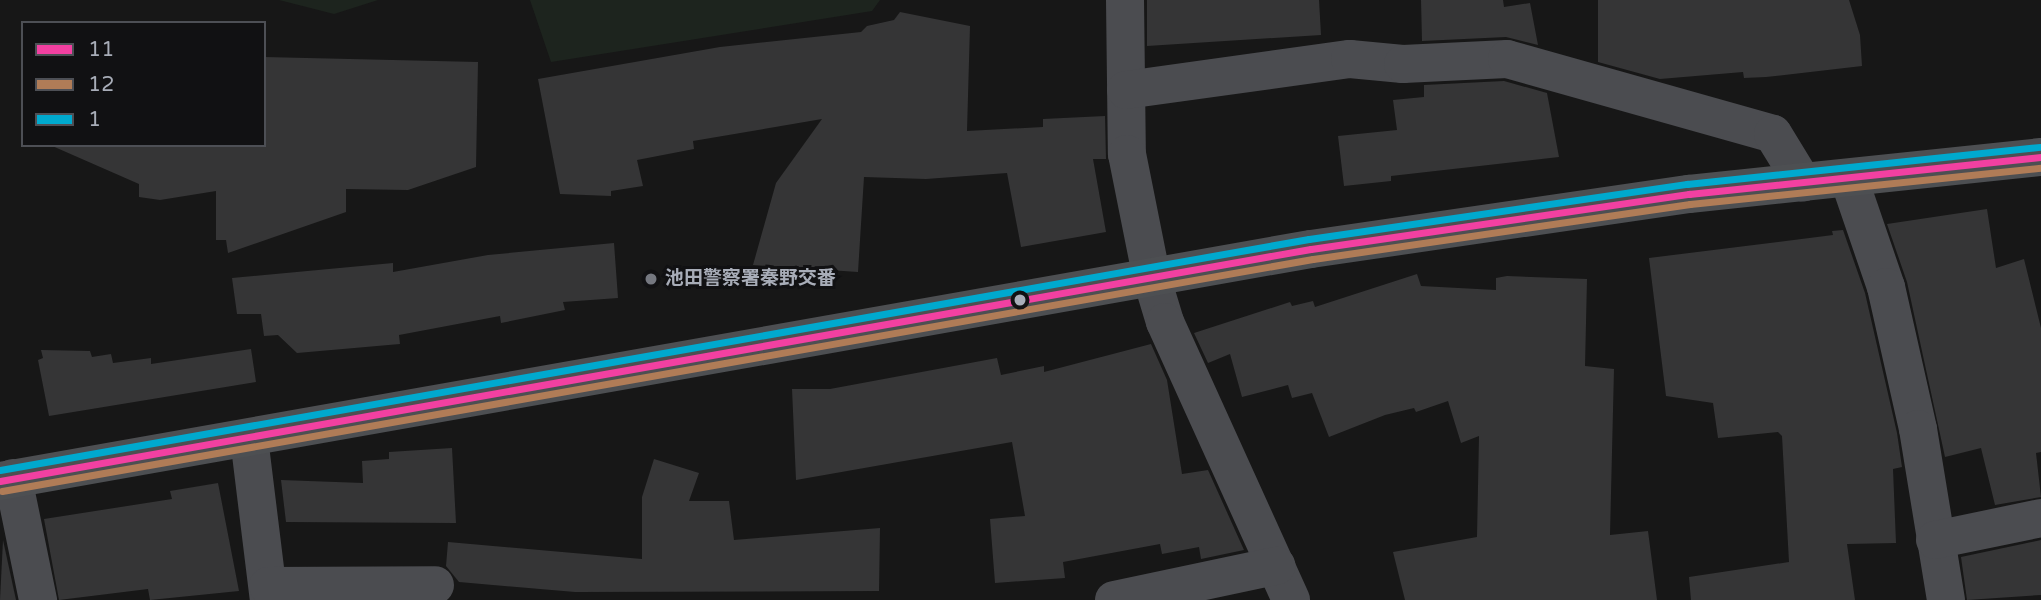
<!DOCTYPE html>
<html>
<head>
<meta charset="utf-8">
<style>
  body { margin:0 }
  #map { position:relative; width:2041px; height:600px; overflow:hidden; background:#171717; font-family:"Varela Round","Noto Sans JP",sans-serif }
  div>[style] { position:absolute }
  .green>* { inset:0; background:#1d241e }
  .building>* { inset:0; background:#353536 }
  .street>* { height:38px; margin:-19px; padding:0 19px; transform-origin:19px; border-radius:19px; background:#4b4c50 }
  .primary>* { height:38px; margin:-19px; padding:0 19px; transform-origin:19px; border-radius:19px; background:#4d4f52 }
  .bus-1>* { height:7px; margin:-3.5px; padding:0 3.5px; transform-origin:3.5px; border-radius:3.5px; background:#f240a1 }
  .bus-2>* { height:7px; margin:-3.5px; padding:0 3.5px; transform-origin:3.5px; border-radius:3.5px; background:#b07c57 }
  .bus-3>* { height:7px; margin:-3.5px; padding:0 3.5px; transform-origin:3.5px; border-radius:3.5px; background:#00a9ce }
  .dots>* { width:19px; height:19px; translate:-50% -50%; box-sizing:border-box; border:4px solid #111113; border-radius:50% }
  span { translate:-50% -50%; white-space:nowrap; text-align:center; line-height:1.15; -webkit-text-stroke:6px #111113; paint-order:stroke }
  .poi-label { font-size:19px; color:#a8adb8; font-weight:700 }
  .left { translate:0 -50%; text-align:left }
  .legend { position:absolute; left:21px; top:21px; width:245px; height:126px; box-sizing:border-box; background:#111113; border:2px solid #4d4f55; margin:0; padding:9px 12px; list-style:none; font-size:21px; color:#a8adb8 }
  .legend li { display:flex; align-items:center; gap:14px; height:35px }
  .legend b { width:35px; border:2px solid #4d4f55 }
</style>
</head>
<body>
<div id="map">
  <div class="green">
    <div style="clip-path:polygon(279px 0,378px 0,334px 14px)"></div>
    <div style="clip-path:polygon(530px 0,880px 0,872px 11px,551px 62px)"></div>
  </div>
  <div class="building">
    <div style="clip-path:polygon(1147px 0,1319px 0,1321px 35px,1147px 46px)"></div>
    <div style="clip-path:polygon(1421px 0,1503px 0,1504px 7px,1530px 3px,1538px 45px,1506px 37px,1422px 41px)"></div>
    <div style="clip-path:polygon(1598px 0,1849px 0,1860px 35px,1862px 66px,1766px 77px,1744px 78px,1743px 72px,1660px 79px,1598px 62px)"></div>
    <div style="clip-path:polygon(900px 12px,970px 26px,967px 131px,1043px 127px,1043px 119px,1105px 116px,1106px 159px,1093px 159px,1106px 232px,1021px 247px,1007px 173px,926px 179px,864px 177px,858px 272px,753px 265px,776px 183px,822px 119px,693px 141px,694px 149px,637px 160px,643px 186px,611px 191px,611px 196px,560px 194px,538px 79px,720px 47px,861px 32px,867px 26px,894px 20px)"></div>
    <div style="clip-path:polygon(264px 57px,478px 62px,476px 167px,408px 190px,346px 189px,346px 212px,228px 253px,226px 240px,216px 240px,216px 191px,160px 200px,139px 197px,139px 184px,50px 145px,264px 145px)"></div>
    <div style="clip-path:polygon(1504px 81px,1547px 93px,1559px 157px,1391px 176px,1391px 181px,1344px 186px,1338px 136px,1397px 130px,1393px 100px,1424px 97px,1424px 85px)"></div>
    <div style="clip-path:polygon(1987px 209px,1996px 268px,2024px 259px,2041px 328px,2041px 452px,2036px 453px,2041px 497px,1995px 505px,1981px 448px,1945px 457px,1907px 282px,1887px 224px)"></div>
    <div style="clip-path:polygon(1843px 230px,1865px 293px,1897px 433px,1902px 467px,1893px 469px,1896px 543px,1847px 544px,1855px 600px,1691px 600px,1689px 577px,1789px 562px,1782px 436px,1778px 432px,1718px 438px,1713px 403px,1666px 396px,1649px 258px,1833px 235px,1832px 231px)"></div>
    <div style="clip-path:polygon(614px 243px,618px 298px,563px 302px,565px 310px,501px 323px,500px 316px,399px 335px,400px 344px,297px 353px,278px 335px,264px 336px,261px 314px,237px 314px,232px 278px,393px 263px,393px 272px,488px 255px)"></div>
    <div style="clip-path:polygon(1417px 274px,1421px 286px,1496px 290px,1496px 278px,1507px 276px,1587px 279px,1585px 366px,1614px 369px,1610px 535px,1648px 531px,1657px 600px,1405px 600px,1393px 552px,1477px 537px,1479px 436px,1461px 443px,1448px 401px,1416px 412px,1414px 408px,1385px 415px,1329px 437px,1312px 393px,1292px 398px,1288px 385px,1242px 397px,1230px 354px,1208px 363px,1194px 333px,1290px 302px,1292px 306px,1313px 301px,1315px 307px)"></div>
    <div style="clip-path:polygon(1151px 344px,1167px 380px,1182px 474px,1208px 470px,1244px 550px,1201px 559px,1199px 547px,1162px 554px,1160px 544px,1063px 562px,1065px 578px,995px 583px,990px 519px,1025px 516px,1012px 442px,796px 480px,792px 389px,830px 389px,997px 358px,1001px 375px,1044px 366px,1044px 372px)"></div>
    <div style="clip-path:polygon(251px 349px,256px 382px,49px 416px,38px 360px,43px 358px,41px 350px,90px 351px,92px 357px,111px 354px,113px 363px,151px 358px,151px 364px)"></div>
    <div style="clip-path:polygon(452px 448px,456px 523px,286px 522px,281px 480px,363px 483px,362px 461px,389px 459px,389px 452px)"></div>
    <div style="clip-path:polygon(654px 459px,699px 473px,689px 501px,729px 501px,734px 540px,880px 528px,879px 591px,575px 592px,459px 582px,446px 566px,448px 542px,642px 559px,642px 497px)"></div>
    <div style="clip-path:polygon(218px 483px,239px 591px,150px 600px,148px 589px,59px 600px,44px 519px,172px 499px,170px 491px)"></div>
    <div style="clip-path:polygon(3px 540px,16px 600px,0 600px)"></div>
    <div style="clip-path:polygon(2041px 540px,2041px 595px,1967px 600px,1961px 557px)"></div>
  </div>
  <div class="street">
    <div style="left:1125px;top:0;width:154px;rotate:89.3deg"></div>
    <div style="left:1127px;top:154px;width:127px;rotate:78.7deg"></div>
    <div style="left:1152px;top:279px;width:45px;rotate:73.2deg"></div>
    <div style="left:1165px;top:322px;width:305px;rotate:65.6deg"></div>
    <div style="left:1126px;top:90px;width:226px;rotate:-7.9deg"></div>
    <div style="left:1350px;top:59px;width:53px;rotate:5.4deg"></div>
    <div style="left:1403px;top:64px;width:104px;rotate:-2.8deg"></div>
    <div style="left:1507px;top:59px;width:276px;rotate:15.7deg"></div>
    <div style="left:1773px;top:134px;width:57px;rotate:58.5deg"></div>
    <div style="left:1849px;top:179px;width:114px;rotate:71.1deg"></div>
    <div style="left:1886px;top:287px;width:146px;rotate:77.3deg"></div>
    <div style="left:1918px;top:429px;width:173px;rotate:80.7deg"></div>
    <div style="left:249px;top:438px;width:163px;rotate:83deg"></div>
    <div style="left:13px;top:478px;width:125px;rotate:78.4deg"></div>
    <div style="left:1935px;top:540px;width:108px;rotate:-11.7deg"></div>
    <div style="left:268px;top:586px;width:167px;rotate:-0.3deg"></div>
    <div style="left:1114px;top:600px;width:166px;rotate:-11.9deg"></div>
  </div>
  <div class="primary">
    <div style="left:0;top:481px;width:1331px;rotate:-10.04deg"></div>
    <div style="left:1311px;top:249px;width:382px;rotate:-8.3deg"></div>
    <div style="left:1689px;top:194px;width:354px;rotate:-6deg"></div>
  </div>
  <div class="bus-1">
    <div style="left:0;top:481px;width:1331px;rotate:-10.04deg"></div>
    <div style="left:1311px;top:249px;width:382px;rotate:-8.3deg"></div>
    <div style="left:1689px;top:194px;width:354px;rotate:-6deg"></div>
  </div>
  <div class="bus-2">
    <div style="left:2px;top:491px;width:1331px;rotate:-10.04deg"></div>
    <div style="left:1313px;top:259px;width:381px;rotate:-8.3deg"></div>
    <div style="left:1690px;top:204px;width:353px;rotate:-5.9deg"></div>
  </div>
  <div class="bus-3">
    <div style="left:0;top:470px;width:1329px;rotate:-10.01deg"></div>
    <div style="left:1309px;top:239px;width:382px;rotate:-8.3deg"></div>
    <div style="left:1687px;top:184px;width:355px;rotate:-6deg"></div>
  </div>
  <div class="dots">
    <div style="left:651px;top:279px;background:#757880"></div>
    <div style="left:1020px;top:300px;background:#a8adb8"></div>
  </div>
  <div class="poi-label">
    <span class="left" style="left:665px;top:279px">池田警察署秦野交番</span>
  </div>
  <ul class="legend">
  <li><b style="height:9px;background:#f240a1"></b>11</li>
  <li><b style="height:9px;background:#b07c57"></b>12</li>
  <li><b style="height:9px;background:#00a9ce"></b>1</li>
  </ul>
</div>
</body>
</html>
